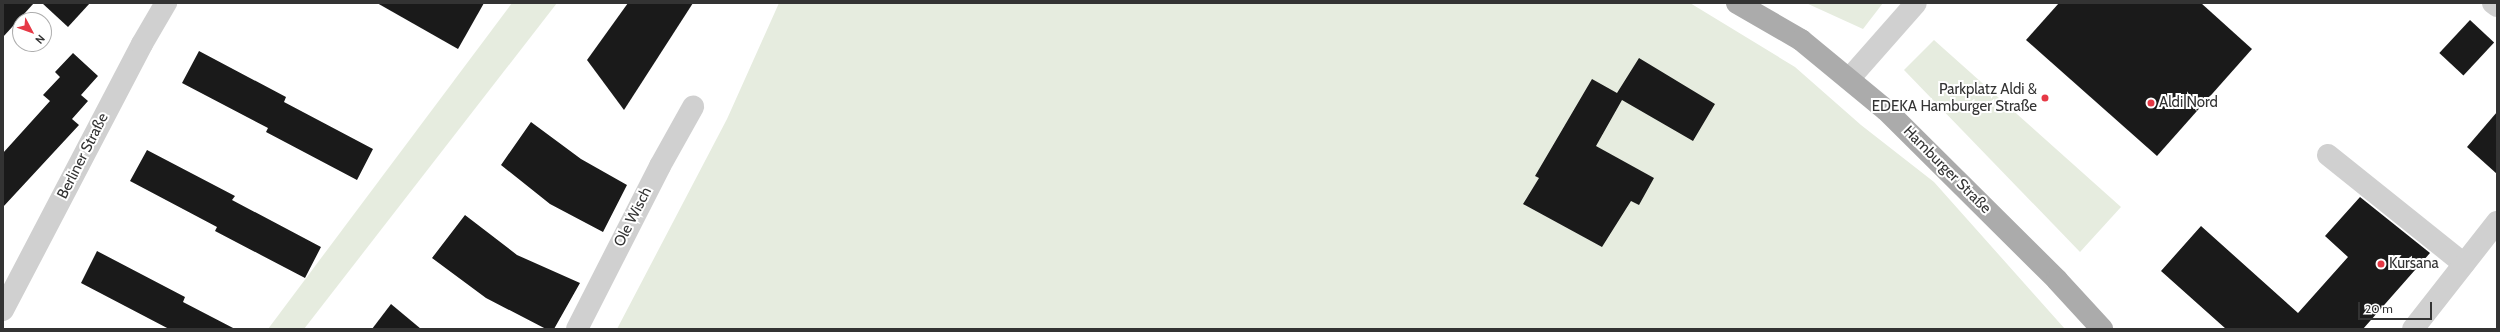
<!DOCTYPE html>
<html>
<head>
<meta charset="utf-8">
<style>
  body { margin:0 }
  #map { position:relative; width:2500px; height:332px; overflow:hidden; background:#fff; font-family:Cabin,sans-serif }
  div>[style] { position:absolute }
  .green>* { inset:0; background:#e6ecdf }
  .building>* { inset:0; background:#1a1a1a; transform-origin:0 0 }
  .minor>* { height:22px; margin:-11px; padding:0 11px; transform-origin:11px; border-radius:11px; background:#d0d0d0 }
  .major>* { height:22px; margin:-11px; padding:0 11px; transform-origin:11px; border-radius:11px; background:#ababab }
  .dots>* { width:11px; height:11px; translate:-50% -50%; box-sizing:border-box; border:2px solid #fff; border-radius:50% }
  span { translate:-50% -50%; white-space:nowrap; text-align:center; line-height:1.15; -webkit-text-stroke:4px #fff; paint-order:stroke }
  .poi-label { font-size:15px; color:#333 }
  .right { translate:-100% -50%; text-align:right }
  .left { translate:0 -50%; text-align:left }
  .street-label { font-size:15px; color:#333 }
  .frame { position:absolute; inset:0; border:4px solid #333; pointer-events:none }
  .north { position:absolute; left:12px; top:12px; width:40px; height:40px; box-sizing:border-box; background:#fff; border:1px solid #adadad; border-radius:50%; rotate:131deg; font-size:11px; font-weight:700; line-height:16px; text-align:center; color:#333 }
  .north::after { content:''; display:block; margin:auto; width:14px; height:18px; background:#e63946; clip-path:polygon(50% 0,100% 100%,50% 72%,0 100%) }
  .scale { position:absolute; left:2358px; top:302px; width:74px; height:18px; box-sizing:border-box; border:2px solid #333; border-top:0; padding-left:5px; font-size:12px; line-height:14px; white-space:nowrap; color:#333; -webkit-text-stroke:3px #fff; paint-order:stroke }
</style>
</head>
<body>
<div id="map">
  <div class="green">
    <div style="clip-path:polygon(512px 3px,557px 3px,304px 329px,268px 329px)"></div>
    <div style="clip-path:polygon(779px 3px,1690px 3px,1795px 67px,1861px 125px,1934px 182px,2065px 329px,617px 329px,727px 119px)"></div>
    <div style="clip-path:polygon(1806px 3px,1883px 3px,1863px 29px)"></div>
    <div style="clip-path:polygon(1934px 40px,2121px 207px,2080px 252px,1904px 70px)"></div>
  </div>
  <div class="building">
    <div style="clip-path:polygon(3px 3px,34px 3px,3px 37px)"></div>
    <div style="clip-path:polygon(42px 3px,90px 3px,68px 27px)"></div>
    <div style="clip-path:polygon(377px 3px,484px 3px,458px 49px)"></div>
    <div style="clip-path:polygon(628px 3px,693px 3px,624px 110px,587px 60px)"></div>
    <div style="clip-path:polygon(2059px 3px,2201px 3px,2252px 49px,2157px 156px,2026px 40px)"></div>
    <div style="left:2470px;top:20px;width:33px;height:45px;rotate:43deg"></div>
    <div style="clip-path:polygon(199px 51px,286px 97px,284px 102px,373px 149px,357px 180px,266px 132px,268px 128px,182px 83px)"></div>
    <div style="clip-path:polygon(73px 53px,98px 76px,81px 95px,88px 101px,72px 119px,79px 125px,3px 207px,3px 153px,50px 101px,43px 95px,60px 77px,55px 72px)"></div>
    <div style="clip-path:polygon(1639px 58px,1715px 104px,1693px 141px,1622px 100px,1596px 146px,1654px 178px,1639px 205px,1631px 201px,1602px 247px,1523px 204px,1539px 178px,1535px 176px,1592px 79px,1617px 93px)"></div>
    <div style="clip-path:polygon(2497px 112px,2497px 174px,2467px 147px)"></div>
    <div style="clip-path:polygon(531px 122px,581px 159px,627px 185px,603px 232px,550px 204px,501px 165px)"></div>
    <div style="clip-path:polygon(147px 150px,235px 196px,232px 200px,321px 247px,305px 278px,215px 231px,217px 227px,130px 181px)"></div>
    <div style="clip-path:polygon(2360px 197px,2430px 253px,2363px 329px,2226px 329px,2161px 271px,2201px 226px,2298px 313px,2348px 257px,2325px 236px)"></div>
    <div style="clip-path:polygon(465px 215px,517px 255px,580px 283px,554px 329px,546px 329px,486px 298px,432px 258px)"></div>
    <div style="clip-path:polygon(97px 251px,185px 297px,183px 302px,235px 329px,169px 329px,81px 283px)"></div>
    <div style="clip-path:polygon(391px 304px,421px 329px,372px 329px)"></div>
  </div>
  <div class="minor">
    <div style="left:2493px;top:3px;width:5px;rotate:37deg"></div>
    <div style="left:1849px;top:79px;width:101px;rotate:-48.6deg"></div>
    <div style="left:2328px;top:155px;width:174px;rotate:38.7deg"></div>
    <div style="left:3px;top:310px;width:300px;rotate:-62.4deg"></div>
    <div style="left:142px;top:44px;width:48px;rotate:-59.7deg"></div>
    <div style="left:577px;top:329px;width:183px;rotate:-63deg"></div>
    <div style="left:660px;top:166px;width:68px;rotate:-60.8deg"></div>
    <div style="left:2413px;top:329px;width:136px;rotate:-51.9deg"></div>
  </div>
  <div class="major">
    <div style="left:1737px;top:3px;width:74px;rotate:30deg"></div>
    <div style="left:1801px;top:40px;width:110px;rotate:39.5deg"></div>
    <div style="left:1886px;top:110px;width:241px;rotate:44.8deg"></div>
    <div style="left:2057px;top:280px;width:67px;rotate:47.4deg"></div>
  </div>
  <div class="dots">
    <div style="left:2045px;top:98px;background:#e63946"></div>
    <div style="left:2151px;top:103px;background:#e63946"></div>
    <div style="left:2381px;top:264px;background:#e63946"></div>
  </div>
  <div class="poi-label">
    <span class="right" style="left:2037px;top:98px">Parkplatz Aldi &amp;<br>EDEKA Hamburger Straße</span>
    <span class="left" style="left:2159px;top:103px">Aldi Nord</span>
    <span class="left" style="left:2389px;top:264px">Kursana</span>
  </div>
  <div class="street-label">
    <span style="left:83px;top:156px;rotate:-63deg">Berliner Straße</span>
    <span style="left:1947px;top:170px;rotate:45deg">Hamburger Straße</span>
    <span style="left:633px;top:217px;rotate:-63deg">Ole Wisch</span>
  </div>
  <div class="frame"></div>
  <div class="north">N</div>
  <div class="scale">20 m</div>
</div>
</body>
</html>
